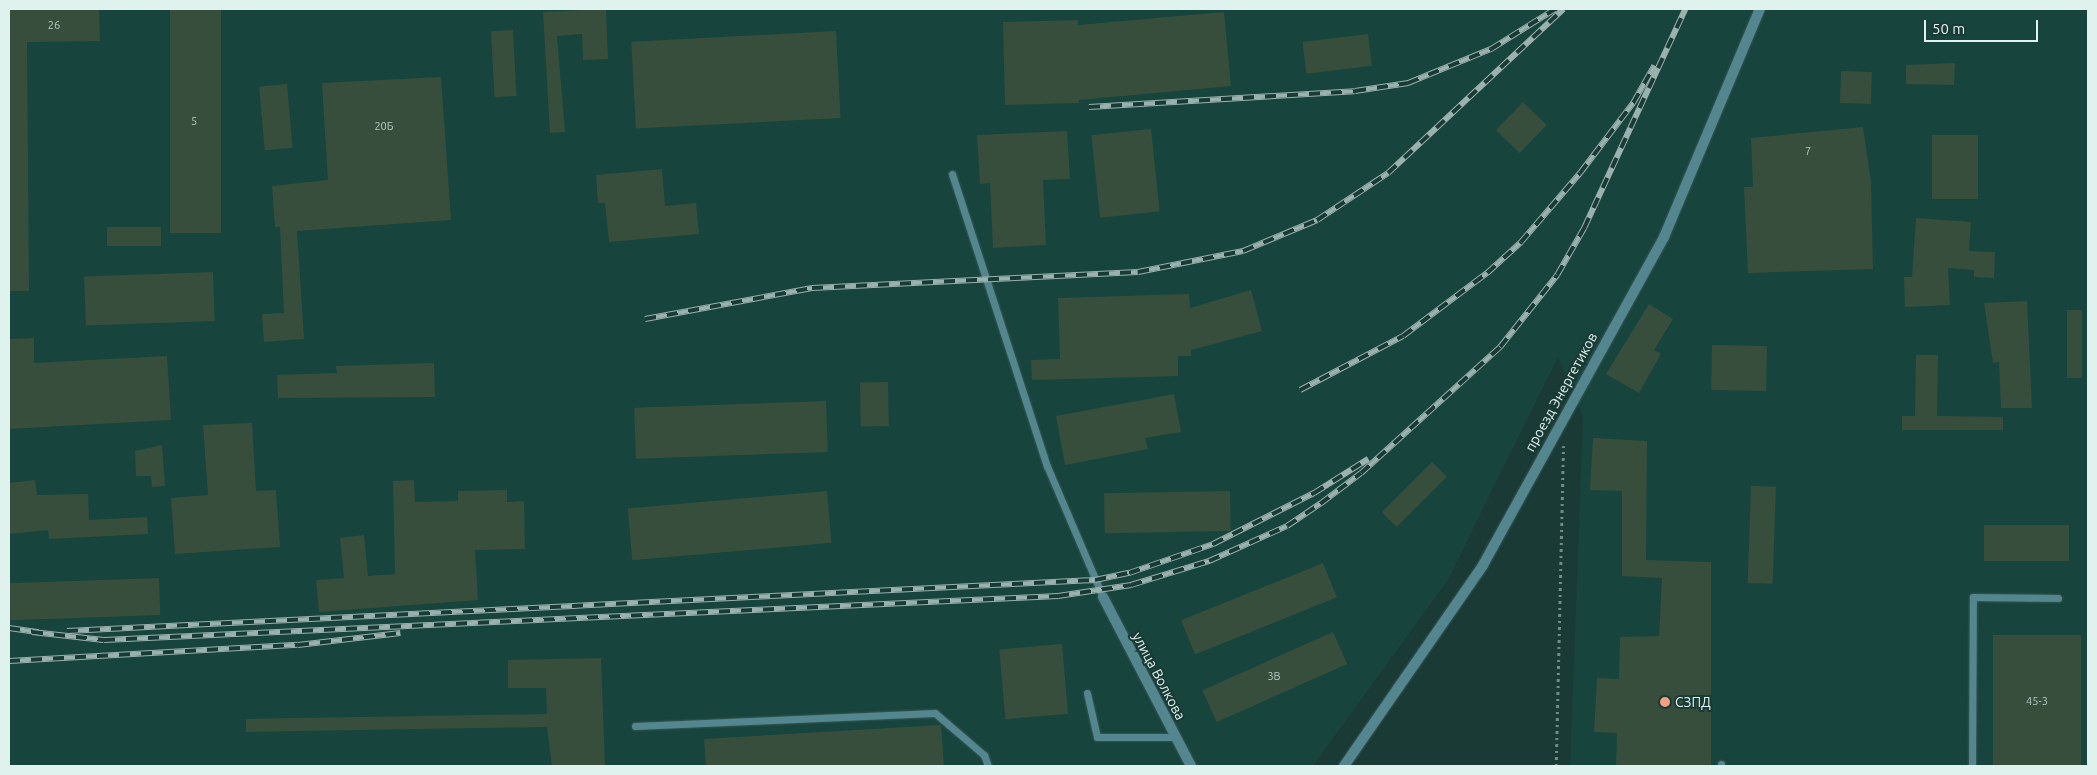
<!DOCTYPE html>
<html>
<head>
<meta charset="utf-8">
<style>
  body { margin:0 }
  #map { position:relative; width:2097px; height:775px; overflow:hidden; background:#193a35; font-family:Ubuntu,sans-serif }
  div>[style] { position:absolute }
  .built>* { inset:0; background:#17443d }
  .building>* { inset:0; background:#374e3d; transform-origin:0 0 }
  .path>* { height:2.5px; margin-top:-1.25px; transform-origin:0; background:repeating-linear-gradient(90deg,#728c87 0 2.5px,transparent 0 6.5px) }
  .roads { filter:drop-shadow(0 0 1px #395753) drop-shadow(0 0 1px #395753) }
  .service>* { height:7px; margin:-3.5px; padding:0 3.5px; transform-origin:3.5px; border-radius:3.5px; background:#54868f }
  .minor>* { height:10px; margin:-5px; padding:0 5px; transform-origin:5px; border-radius:5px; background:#54868f }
  .rail>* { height:5.5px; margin-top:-2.75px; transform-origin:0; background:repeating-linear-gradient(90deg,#193a35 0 11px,#9ab1ad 0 22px); box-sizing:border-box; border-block:1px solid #9ab1ad }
  .dots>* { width:14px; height:14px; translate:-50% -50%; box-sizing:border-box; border:2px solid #193a35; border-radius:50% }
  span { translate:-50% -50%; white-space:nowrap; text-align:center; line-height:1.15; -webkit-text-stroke:4px #193a35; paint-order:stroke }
  .number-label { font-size:11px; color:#b6c9c2 }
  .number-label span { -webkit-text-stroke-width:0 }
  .street-label { font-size:14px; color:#e0f2ee }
  .poi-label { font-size:14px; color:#e0f2ee }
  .left { translate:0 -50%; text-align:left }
  .frame { position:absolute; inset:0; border:10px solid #e0f2ee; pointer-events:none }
  .scale { position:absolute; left:1924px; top:20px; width:114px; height:22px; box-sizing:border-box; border:2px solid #e0f2ee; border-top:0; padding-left:6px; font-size:15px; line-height:18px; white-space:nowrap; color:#e0f2ee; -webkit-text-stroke:4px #193a35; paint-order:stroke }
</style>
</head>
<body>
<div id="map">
  <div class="built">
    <div style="clip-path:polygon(9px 9px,2088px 9px,2088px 766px,1570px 766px,1583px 417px,1558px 357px,1448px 580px,1313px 766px,9px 766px)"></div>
  </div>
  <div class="building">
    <div style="clip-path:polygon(9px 9px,99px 9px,100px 41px,27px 42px,29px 291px,9px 291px)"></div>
    <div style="left:170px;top:9px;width:51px;height:224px"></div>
    <div style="clip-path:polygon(606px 9px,608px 59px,583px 60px,582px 34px,557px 36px,565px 132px,550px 133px,543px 12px)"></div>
    <div style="clip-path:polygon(1224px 12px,1231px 86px,1079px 100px,1079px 103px,1005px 105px,1003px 22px,1078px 20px,1078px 25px)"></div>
    <div style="left:513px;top:30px;width:66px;height:22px;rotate:87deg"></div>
    <div style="left:836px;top:31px;width:87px;height:205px;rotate:87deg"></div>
    <div style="left:1368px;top:34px;width:32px;height:66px;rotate:83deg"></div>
    <div style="clip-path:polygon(1955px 63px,1954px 85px,1906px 84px,1906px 65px)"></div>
    <div style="left:1841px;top:71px;width:31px;height:32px;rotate:2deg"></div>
    <div style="clip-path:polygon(441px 77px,451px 220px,297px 231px,304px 339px,264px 342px,262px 314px,284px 313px,280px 227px,275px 227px,272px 186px,328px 180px,322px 83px)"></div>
    <div style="left:287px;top:84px;width:64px;height:28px;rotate:85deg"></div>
    <div style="left:1523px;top:102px;width:33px;height:39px;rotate:44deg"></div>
    <div style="clip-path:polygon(1863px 127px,1871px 182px,1873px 269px,1748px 273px,1744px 187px,1753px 187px,1751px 138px)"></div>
    <div style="left:1151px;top:129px;width:83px;height:60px;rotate:84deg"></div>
    <div style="clip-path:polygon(1067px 131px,1070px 179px,1043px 180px,1046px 245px,993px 248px,990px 183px,980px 184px,977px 135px)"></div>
    <div style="left:1932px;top:135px;width:46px;height:64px"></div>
    <div style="clip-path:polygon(662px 169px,665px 206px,696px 203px,699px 234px,609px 242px,605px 203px,598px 203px,596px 175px)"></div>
    <div style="clip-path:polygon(1916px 218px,1971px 222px,1969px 251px,1995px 252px,1994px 278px,1974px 277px,1974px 270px,1948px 268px,1950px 305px,1905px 307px,1904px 277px,1912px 277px)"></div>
    <div style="left:161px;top:227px;width:19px;height:54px;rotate:90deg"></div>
    <div style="left:213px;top:272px;width:49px;height:129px;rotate:88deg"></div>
    <div style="clip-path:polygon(1251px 290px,1262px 331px,1191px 350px,1191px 356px,1178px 356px,1178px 376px,1032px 380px,1031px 360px,1060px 359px,1058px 298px,1189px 294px,1190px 308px)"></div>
    <div style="clip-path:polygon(2027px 301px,2032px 408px,2001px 408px,1999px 362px,1993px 363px,1984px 303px)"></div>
    <div style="clip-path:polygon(1649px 304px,1673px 319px,1654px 350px,1661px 354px,1639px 393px,1606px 374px)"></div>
    <div style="left:2067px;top:310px;width:15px;height:68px"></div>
    <div style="clip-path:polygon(34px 338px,34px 363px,167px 356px,171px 420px,9px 429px,9px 339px)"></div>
    <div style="left:1712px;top:345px;width:55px;height:45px;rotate:1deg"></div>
    <div style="clip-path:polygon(1916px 355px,1938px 355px,1937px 416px,2003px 417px,2003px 430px,1902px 430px,1902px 416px,1915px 416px)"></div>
    <div style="clip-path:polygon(434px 363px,435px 397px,278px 398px,277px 375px,337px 373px,336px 366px)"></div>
    <div style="left:888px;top:382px;width:44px;height:28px;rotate:89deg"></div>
    <div style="clip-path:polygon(1174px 394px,1181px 432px,1145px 438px,1148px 449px,1065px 465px,1056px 416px)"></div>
    <div style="left:826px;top:401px;width:51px;height:192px;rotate:88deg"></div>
    <div style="clip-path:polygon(252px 423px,256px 491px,276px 490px,280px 547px,175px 554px,171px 498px,208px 495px,203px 425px)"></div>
    <div style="clip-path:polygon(1593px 438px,1647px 441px,1646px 560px,1711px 562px,1711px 766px,1616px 766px,1617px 733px,1594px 732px,1597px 678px,1619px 679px,1620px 637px,1659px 636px,1662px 578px,1622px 576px,1622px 491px,1590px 490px)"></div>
    <div style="clip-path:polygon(162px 445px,165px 486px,152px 487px,151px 476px,136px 476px,135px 451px)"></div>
    <div style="left:1432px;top:462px;width:21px;height:71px;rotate:45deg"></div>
    <div style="clip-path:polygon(35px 480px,37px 495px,88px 494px,89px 520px,147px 517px,148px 534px,49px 539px,48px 530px,9px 534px,9px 483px)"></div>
    <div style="clip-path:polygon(414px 480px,415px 502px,458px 501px,458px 491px,507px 490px,507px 502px,524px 501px,525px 549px,475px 550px,478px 600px,319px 612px,316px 580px,344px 578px,340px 538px,364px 535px,368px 576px,395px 574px,393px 481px)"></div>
    <div style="left:1751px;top:486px;width:25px;height:97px;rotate:2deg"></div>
    <div style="left:827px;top:491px;width:52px;height:200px;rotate:85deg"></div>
    <div style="left:1230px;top:491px;width:40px;height:126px;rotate:89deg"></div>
    <div style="left:1984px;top:525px;width:85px;height:36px"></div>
    <div style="left:1323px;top:563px;width:37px;height:153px;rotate:68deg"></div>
    <div style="left:159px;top:578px;width:37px;height:150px;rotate:88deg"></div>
    <div style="left:1333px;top:632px;width:35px;height:143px;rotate:66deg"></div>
    <div style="left:1993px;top:635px;width:88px;height:131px"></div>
    <div style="left:1062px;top:644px;width:70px;height:63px;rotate:85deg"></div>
    <div style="clip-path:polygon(601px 658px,605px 766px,552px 766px,547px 727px,246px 732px,246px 719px,547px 714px,546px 688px,508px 688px,508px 660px)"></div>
    <div style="clip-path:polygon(941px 725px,944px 766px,706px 766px,704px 739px)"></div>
  </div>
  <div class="path">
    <div style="left:1556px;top:766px;width:320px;rotate:-88.7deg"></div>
  </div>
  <div class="roads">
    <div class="service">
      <div style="left:952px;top:174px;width:307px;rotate:72deg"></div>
      <div style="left:1047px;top:466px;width:142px;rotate:66.9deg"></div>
      <div style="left:1087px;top:693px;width:45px;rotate:77.2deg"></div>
      <div style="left:1097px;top:737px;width:79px"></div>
      <div style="left:635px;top:726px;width:300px;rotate:-2.5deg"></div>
      <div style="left:935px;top:713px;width:65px;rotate:40.6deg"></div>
      <div style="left:984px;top:755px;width:12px;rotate:70deg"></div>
      <div style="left:1721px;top:766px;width:2px;rotate:-90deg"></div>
      <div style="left:1972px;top:766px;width:169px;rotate:-89.7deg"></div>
      <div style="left:1973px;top:597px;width:85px;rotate:0.7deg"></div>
    </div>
    <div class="minor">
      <div style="left:1103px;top:597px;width:191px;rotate:62.5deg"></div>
      <div style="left:1344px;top:766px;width:244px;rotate:-55.3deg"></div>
      <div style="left:1483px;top:565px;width:375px;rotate:-61.1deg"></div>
      <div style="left:1664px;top:237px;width:247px;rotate:-67.2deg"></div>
    </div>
  </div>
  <div class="rail">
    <div style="left:1089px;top:107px;width:266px;rotate:-3.4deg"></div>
    <div style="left:1355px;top:91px;width:54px;rotate:-8.6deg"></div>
    <div style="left:1408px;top:83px;width:90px;rotate:-22.3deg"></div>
    <div style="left:1491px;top:49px;width:75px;rotate:-32deg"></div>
    <div style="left:645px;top:319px;width:170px;rotate:-10.5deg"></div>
    <div style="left:812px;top:288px;width:326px;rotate:-2.8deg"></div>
    <div style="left:1138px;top:272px;width:107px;rotate:-11.3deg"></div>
    <div style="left:1243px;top:251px;width:80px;rotate:-22.7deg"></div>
    <div style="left:1317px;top:220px;width:85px;rotate:-33.5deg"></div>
    <div style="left:1388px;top:173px;width:240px;rotate:-43.1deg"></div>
    <div style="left:1300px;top:390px;width:116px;rotate:-27.7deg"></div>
    <div style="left:1403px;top:336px;width:105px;rotate:-36.9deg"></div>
    <div style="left:1487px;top:273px;width:46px;rotate:-42.4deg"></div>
    <div style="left:1521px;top:242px;width:91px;rotate:-49.5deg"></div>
    <div style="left:1580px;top:173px;width:88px;rotate:-52.9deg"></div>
    <div style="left:1633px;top:103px;width:43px;rotate:-60.4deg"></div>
    <div style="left:9px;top:628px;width:30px;rotate:8deg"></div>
    <div style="left:67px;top:631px;width:1029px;rotate:-2.84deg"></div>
    <div style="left:1095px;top:580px;width:35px;rotate:-12deg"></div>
    <div style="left:1129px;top:573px;width:89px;rotate:-19deg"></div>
    <div style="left:1213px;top:544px;width:113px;rotate:-26.8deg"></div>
    <div style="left:1314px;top:493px;width:64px;rotate:-32.2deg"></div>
    <div style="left:32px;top:632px;width:72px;rotate:6.3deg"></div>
    <div style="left:104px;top:640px;width:955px;rotate:-2.64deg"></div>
    <div style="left:1058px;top:596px;width:74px;rotate:-8.6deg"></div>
    <div style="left:1131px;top:585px;width:82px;rotate:-17.1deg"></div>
    <div style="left:1209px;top:561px;width:85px;rotate:-24.2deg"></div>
    <div style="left:1287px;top:526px;width:40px;rotate:-34deg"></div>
    <div style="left:1320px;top:504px;width:51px;rotate:-37.1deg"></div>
    <div style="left:1361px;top:473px;width:188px;rotate:-42.2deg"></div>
    <div style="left:1500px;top:347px;width:92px;rotate:-51.6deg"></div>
    <div style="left:1557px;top:275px;width:54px;rotate:-60.1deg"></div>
    <div style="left:1584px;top:228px;width:241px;rotate:-65.2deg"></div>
    <div style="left:9px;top:661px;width:289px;rotate:-3.2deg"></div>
    <div style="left:298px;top:645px;width:103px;rotate:-6.7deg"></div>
  </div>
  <div class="dots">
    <div style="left:1665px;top:702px;background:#f39f84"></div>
  </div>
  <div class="number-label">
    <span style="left:54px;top:25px">26</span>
    <span style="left:194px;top:121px">5</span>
    <span style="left:384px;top:126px">20Б</span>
    <span style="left:1808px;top:151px">7</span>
    <span style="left:1274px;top:676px">3В</span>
    <span style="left:2037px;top:701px">45-3</span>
  </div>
  <div class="street-label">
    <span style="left:1561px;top:392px;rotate:-61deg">проезд Энергетиков</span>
    <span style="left:1159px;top:676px;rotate:62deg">улица Волкова</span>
  </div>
  <div class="poi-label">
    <span class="left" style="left:1675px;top:702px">СЗПД</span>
  </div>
  <div class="frame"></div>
  <div class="scale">50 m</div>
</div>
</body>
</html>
